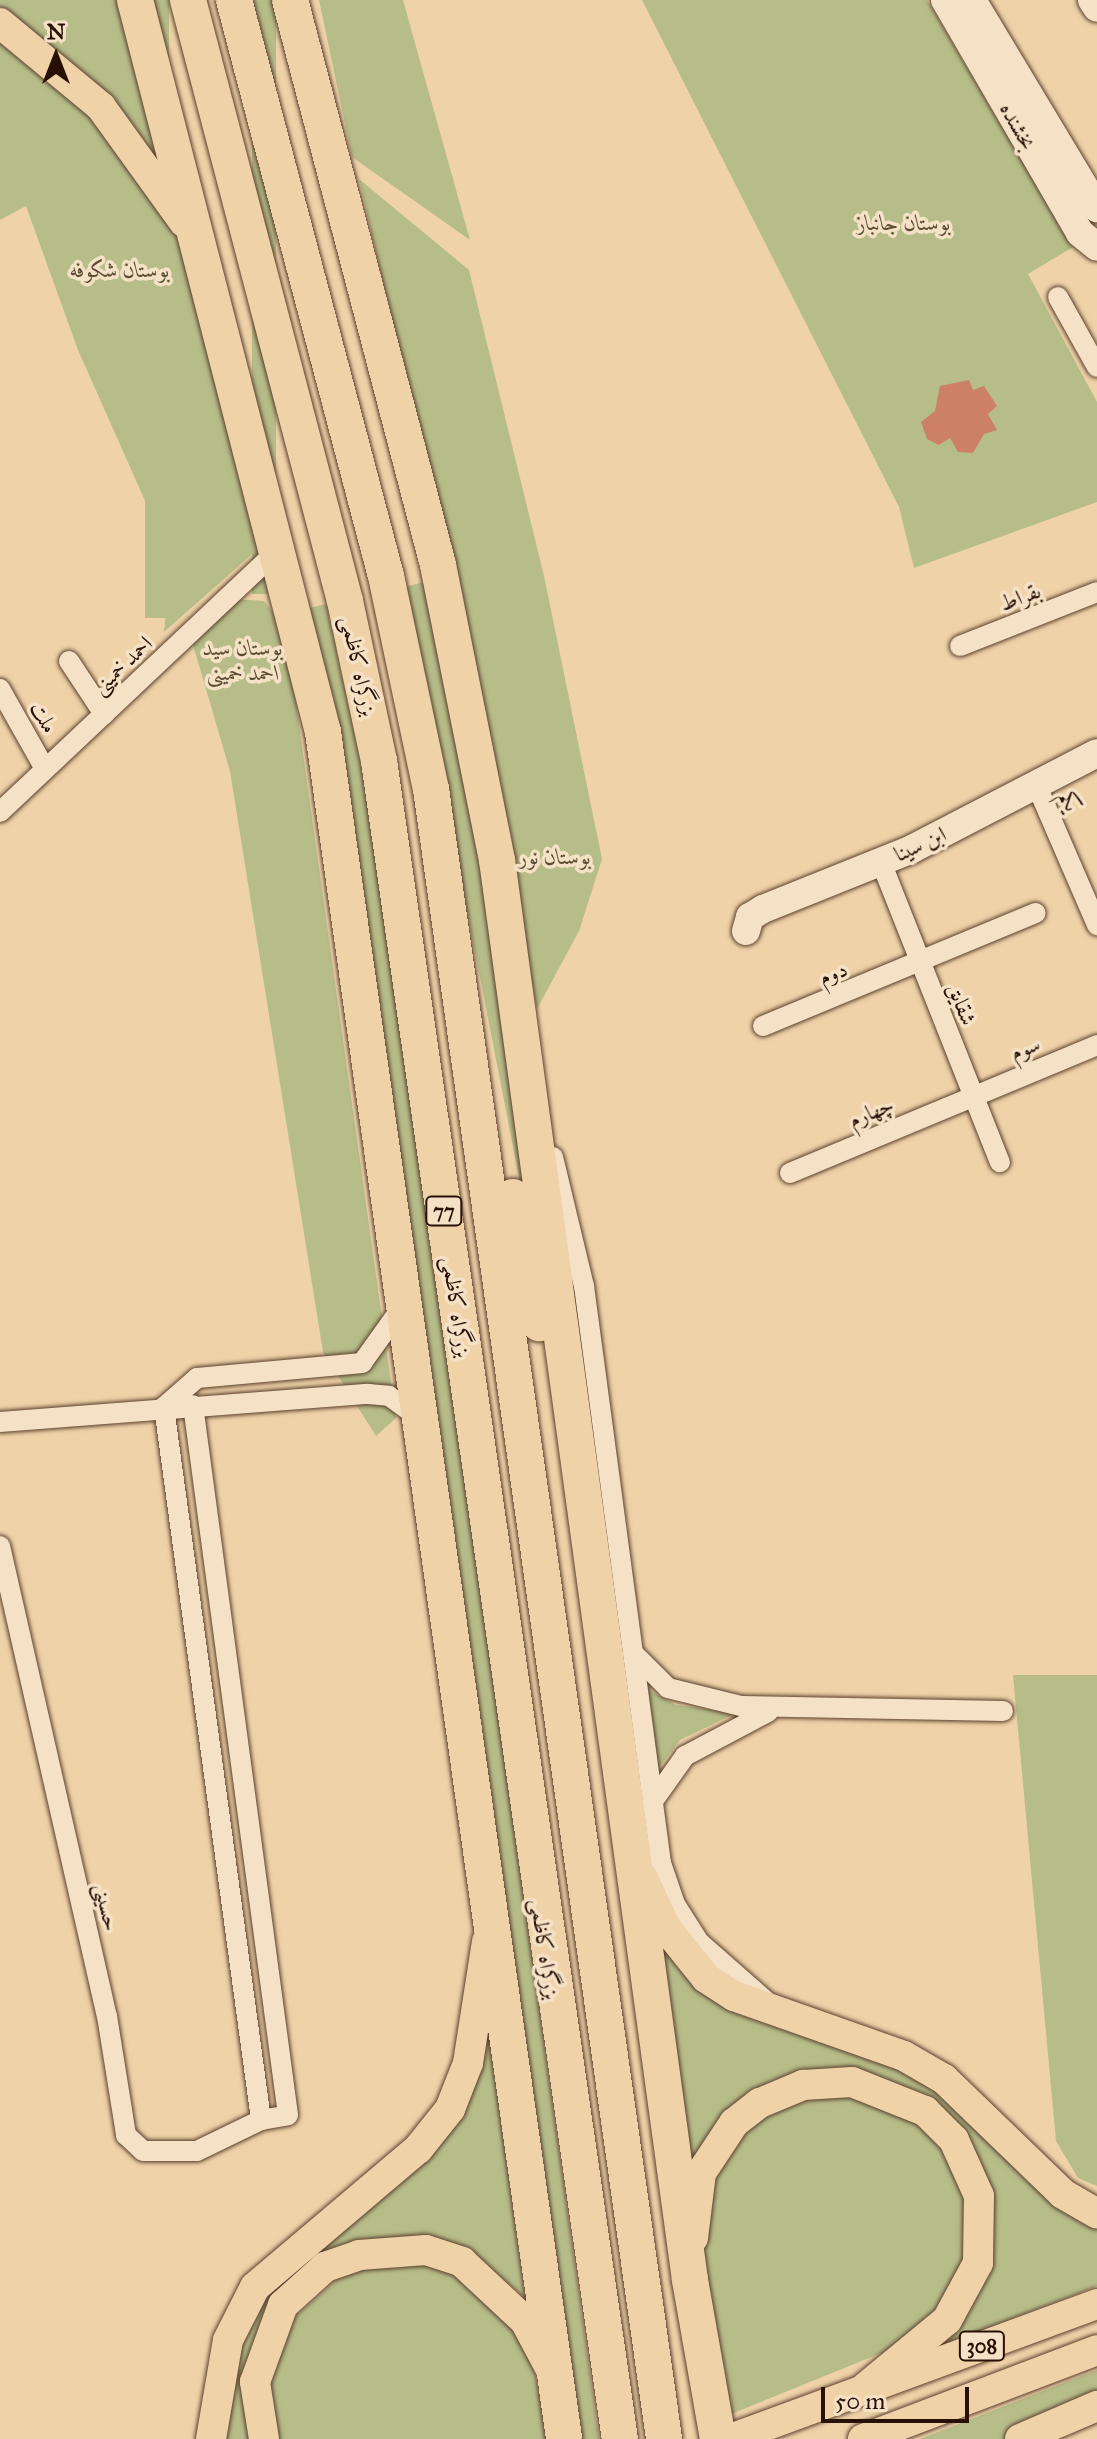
<!DOCTYPE html>
<html>
<head>
<meta charset="utf-8">
<style>
  body { margin:0 }
  #map { position:relative; width:1097px; height:2439px; overflow:hidden; background:#efd2a8; font-family:"IM FELL Great Primer",Amiri,serif }
  div>[style] { position:absolute }
  .green>* { inset:0; background:#b7bd89; transform-origin:0 0 }
  .building>* { inset:0; background:#cc8065 }
  .roads { filter:drop-shadow(0 0 2px #5a402e) drop-shadow(0 0 2px #5a402e) }
  .street>* { height:20px; margin:-10px; padding:0 10px; transform-origin:10px; border-radius:10px; background:#f5e2c6 }
  .secondary>* { height:28px; margin:-14px; padding:0 14px; transform-origin:14px; border-radius:14px; background:#f5e2c6 }
  .primary>* { height:30px; margin:-15px; padding:0 15px; transform-origin:15px; border-radius:15px; background:#efd2a8 }
  .highway>* { height:36px; margin:-18px; padding:0 18px; transform-origin:18px; border-radius:18px; background:#efd2a8 }
  span { translate:-50% -50%; white-space:nowrap; text-align:center; line-height:1.15; -webkit-text-stroke:7px #f5e2c6; paint-order:stroke }
  .shield-label span { padding:2px 6px; background:#f5e2c6; border:2px solid; border-radius:6px; -webkit-text-stroke-width:0 }
  .shield-label { font-size:20px; color:#281006; font-weight:700 }
  .street-label { font-size:22px; color:#281006 }
  .park-label { font-size:22px; color:#5a4d34; font-style:italic }
  .north { position:absolute; left:16px; top:16px; width:80px; height:80px; -webkit-text-stroke:6px #f5e2c6; paint-order:stroke; rotate:0deg; font-size:22px; font-weight:700; line-height:32px; text-align:center; color:#281006 }
  .north::after { content:''; display:block; margin:auto; width:28px; height:36px; background:#281006; clip-path:polygon(50% 0,100% 100%,50% 72%,0 100%) }
  .scale { position:absolute; left:821px; top:2387px; width:148px; height:36px; box-sizing:border-box; border:4px solid #281006; border-top:0; padding-left:10px; font-size:24px; line-height:28px; white-space:nowrap; color:#281006; -webkit-text-stroke:6px #f5e2c6; paint-order:stroke }
</style>
</head>
<body>
<div id="map">
  <div class="green">
    <div style="clip-path:polygon(0 0,123px 0,170px 179px,0 9px)"></div>
    <div style="left:145px;top:0;width:24px;height:618px"></div>
    <div style="left:252px;top:0;width:24px;height:594px"></div>
    <div style="clip-path:polygon(319px 0,403px 0,470px 240px,352px 157px)"></div>
    <div style="clip-path:polygon(642px 0,927px 0,1073px 247px,1028px 274px,1097px 402px,1097px 502px,914px 568px,899px 507px)"></div>
    <div style="clip-path:polygon(0 38px,92px 114px,158px 199px,182px 244px,260px 547px,164px 632px,169px 578px,150px 512px,78px 350px,26px 206px,0 220px)"></div>
    <div style="clip-path:polygon(359px 179px,469px 270px,544px 576px,602px 859px,579px 931px,537px 1009px,455px 588px)"></div>
    <div style="clip-path:polygon(428px 581px,463px 743px,526px 1173px,522px 1193px,404px 587px)"></div>
    <div style="clip-path:polygon(234px 599px,264px 601px,277px 617px,294px 689px,396px 1418px,376px 1436px,323px 1352px,230px 771px,191px 638px)"></div>
    <div style="clip-path:polygon(326px 604px,374px 825px,599px 2439px,574px 2439px,305px 609px)"></div>
    <div style="clip-path:polygon(1013px 1675px,1097px 1675px,1097px 2186px,1078px 2178px,1056px 2141px)"></div>
    <div style="clip-path:polygon(642px 1686px,676px 1705px,736px 1713px,680px 1740px,653px 1775px)"></div>
    <div style="clip-path:polygon(654px 1924px,677px 1968px,737px 2013px,918px 2075px,1097px 2222px,1097px 2286px,921px 2354px,981px 2290px,993px 2253px,992px 2196px,979px 2158px,937px 2105px,871px 2074px,805px 2074px,688px 2182px)"></div>
    <div style="clip-path:polygon(488px 2027px,525px 2297px,468px 2251px,434px 2238px,332px 2251px,245px 2380px,251px 2439px,223px 2439px,237px 2346px,267px 2291px,391px 2190px)"></div>
    <div style="clip-path:polygon(838px 2093px,869px 2098px,922px 2126px,941px 2147px,966px 2194px,964px 2266px,943px 2306px,896px 2347px,729px 2415px,702px 2258px,706px 2194px,725px 2152px,757px 2120px,779px 2105px)"></div>
    <div style="clip-path:polygon(417px 2262px,452px 2270px,507px 2315px,533px 2365px,548px 2439px,277px 2439px,267px 2399px,286px 2325px,344px 2273px)"></div>
    <div style="clip-path:polygon(1097px 2370px,1097px 2396px,1007px 2439px,920px 2439px)"></div>
  </div>
  <div class="building">
    <div style="clip-path:polygon(969px 380px,973px 390px,984px 386px,997px 406px,988px 414px,997px 430px,984px 434px,973px 453px,958px 452px,950px 438px,939px 445px,927px 439px,921px 422px,935px 411px,940px 386px)"></div>
  </div>
  <div class="roads">
    <div class="street">
      <div style="left:1058px;top:297px;width:80px;rotate:60.9deg"></div>
      <div style="left:960px;top:646px;width:147px;rotate:-21.5deg"></div>
      <div style="left:69px;top:661px;width:64px;rotate:56.6deg"></div>
      <div style="left:0;top:689px;width:92px;rotate:60.6deg"></div>
      <div style="left:1036px;top:784px;width:154px;rotate:66.6deg"></div>
      <div style="left:0;top:812px;width:379px;rotate:-43.3deg"></div>
      <div style="left:881px;top:862px;width:323px;rotate:68.4deg"></div>
      <div style="left:763px;top:1026px;width:295px;rotate:-22.5deg"></div>
      <div style="left:553px;top:1157px;width:133px;rotate:76.5deg"></div>
      <div style="left:584px;top:1286px;width:582px;rotate:82.4deg"></div>
      <div style="left:661px;top:1863px;width:43px;rotate:71.1deg"></div>
      <div style="left:675px;top:1904px;width:45px;rotate:57.7deg"></div>
      <div style="left:699px;top:1942px;width:89px;rotate:41.4deg"></div>
      <div style="left:790px;top:1173px;width:333px;rotate:-22.6deg"></div>
      <div style="left:164px;top:1407px;width:720px;rotate:82.25deg"></div>
      <div style="left:261px;top:2120px;width:27px;rotate:-10deg"></div>
      <div style="left:288px;top:2115px;width:716px;rotate:-97.62deg"></div>
      <div style="left:164px;top:1407px;width:44px;rotate:-41.3deg"></div>
      <div style="left:197px;top:1378px;width:166px;rotate:-5.2deg"></div>
      <div style="left:362px;top:1363px;width:65px;rotate:-54.4deg"></div>
      <div style="left:0;top:1422px;width:369px;rotate:-4.4deg"></div>
      <div style="left:368px;top:1394px;width:21px;rotate:5deg"></div>
      <div style="left:389px;top:1396px;width:37px;rotate:36deg"></div>
      <div style="left:0;top:1546px;width:482px;rotate:77.2deg"></div>
      <div style="left:107px;top:2016px;width:121px;rotate:80.9deg"></div>
      <div style="left:126px;top:2135px;width:23px;rotate:43deg"></div>
      <div style="left:143px;top:2151px;width:54px"></div>
      <div style="left:197px;top:2151px;width:71px;rotate:-25.8deg"></div>
      <div style="left:633px;top:1653px;width:49px;rotate:45deg"></div>
      <div style="left:668px;top:1688px;width:75px;rotate:13.9deg"></div>
      <div style="left:741px;top:1706px;width:262px;rotate:1.1deg"></div>
      <div style="left:651px;top:1804px;width:59px;rotate:-54.7deg"></div>
      <div style="left:685px;top:1756px;width:94px;rotate:-27.9deg"></div>
    </div>
    <div class="secondary">
      <div style="left:945px;top:0;width:269px;rotate:59.9deg"></div>
      <div style="left:1080px;top:233px;width:22px;rotate:39deg"></div>
      <div style="left:972px;top:0;width:243px;rotate:59deg"></div>
      <div style="left:1092px;top:0;width:9px;rotate:58deg"></div>
      <div style="left:746px;top:931px;width:15px;rotate:-74deg"></div>
      <div style="left:750px;top:917px;width:15px;rotate:-32deg"></div>
      <div style="left:763px;top:909px;width:161px;rotate:-21.9deg"></div>
      <div style="left:912px;top:849px;width:208px;rotate:-27.4deg"></div>
    </div>
    <div class="primary">
      <div style="left:0;top:23px;width:131px;rotate:39.7deg"></div>
      <div style="left:101px;top:107px;width:142px;rotate:54.2deg"></div>
      <div style="left:642px;top:1876px;width:57px;rotate:65.2deg"></div>
      <div style="left:666px;top:1928px;width:64px;rotate:51.3deg"></div>
      <div style="left:706px;top:1978px;width:33px;rotate:33deg"></div>
      <div style="left:734px;top:1996px;width:180px;rotate:19.4deg"></div>
      <div style="left:904px;top:2056px;width:46px;rotate:29.9deg"></div>
      <div style="left:944px;top:2079px;width:165px;rotate:44deg"></div>
      <div style="left:1063px;top:2194px;width:39px;rotate:30deg"></div>
      <div style="left:693px;top:2238px;width:65px;rotate:-83deg"></div>
      <div style="left:701px;top:2173px;width:60px;rotate:-56.6deg"></div>
      <div style="left:734px;top:2123px;width:33px;rotate:-38deg"></div>
      <div style="left:760px;top:2103px;width:47px;rotate:-22.7deg"></div>
      <div style="left:803px;top:2085px;width:49px;rotate:-3.5deg"></div>
      <div style="left:852px;top:2082px;width:79px;rotate:21.7deg"></div>
      <div style="left:925px;top:2111px;width:41px;rotate:45deg"></div>
      <div style="left:954px;top:2140px;width:61px;rotate:65.9deg"></div>
      <div style="left:979px;top:2196px;width:67px;rotate:90.9deg"></div>
      <div style="left:978px;top:2263px;width:65px;rotate:118.5deg"></div>
      <div style="left:947px;top:2320px;width:105px;rotate:140.4deg"></div>
      <div style="left:211px;top:2439px;width:100px;rotate:-80.3deg"></div>
      <div style="left:228px;top:2340px;width:59px;rotate:-63deg"></div>
      <div style="left:255px;top:2287px;width:214px;rotate:-40.3deg"></div>
      <div style="left:418px;top:2149px;width:51px;rotate:-51.3deg"></div>
      <div style="left:450px;top:2109px;width:49px;rotate:-68.6deg"></div>
      <div style="left:468px;top:2063px;width:123px;rotate:-81.1deg"></div>
      <div style="left:264px;top:2439px;width:58px;rotate:-99deg"></div>
      <div style="left:255px;top:2382px;width:82px;rotate:-70deg"></div>
      <div style="left:283px;top:2305px;width:57px;rotate:-42.1deg"></div>
      <div style="left:325px;top:2267px;width:36px;rotate:-19deg"></div>
      <div style="left:359px;top:2255px;width:67px;rotate:-4.3deg"></div>
      <div style="left:426px;top:2250px;width:38px;rotate:18deg"></div>
      <div style="left:462px;top:2262px;width:86px;rotate:43.1deg"></div>
      <div style="left:525px;top:2321px;width:53px;rotate:62deg"></div>
      <div style="left:730px;top:2439px;width:391px;rotate:-20.2deg"></div>
      <div style="left:863px;top:2439px;width:250px;rotate:-20.8deg"></div>
      <div style="left:1020px;top:2439px;width:84px;rotate:-23.2deg"></div>
    </div>
    <div class="highway">
      <div style="left:135px;top:0;width:756px;rotate:75.6deg"></div>
      <div style="left:323px;top:732px;width:1724px;rotate:81.96deg"></div>
      <div style="left:188px;top:0;width:621px;rotate:75.36deg"></div>
      <div style="left:345px;top:601px;width:164px;rotate:78deg"></div>
      <div style="left:379px;top:761px;width:1695px;rotate:81.83deg"></div>
      <div style="left:234px;top:0;width:596px;rotate:75.22deg"></div>
      <div style="left:386px;top:576px;width:218px;rotate:78.1deg"></div>
      <div style="left:431px;top:789px;width:1666px;rotate:81.96deg"></div>
      <div style="left:290px;top:0;width:584px;rotate:75.32deg"></div>
      <div style="left:438px;top:565px;width:301px;rotate:78.7deg"></div>
      <div style="left:497px;top:860px;width:1433px;rotate:82.26deg"></div>
      <div style="left:690px;top:2280px;width:161px;rotate:80deg"></div>
      <div style="left:513px;top:1197px;width:129px;rotate:78.3deg"></div>
    </div>
  </div>
  <div class="shield-label">
    <span style="left:444px;top:1211px">77</span>
    <span style="left:982px;top:2346px">308</span>
  </div>
  <div class="street-label">
    <span style="left:1018px;top:126px;rotate:60deg">بخشنده</span>
    <span style="left:1020px;top:597px;rotate:-21deg">بقراط</span>
    <span style="left:122px;top:665px;rotate:-43deg">احمد خمینی</span>
    <span style="left:359px;top:666px;rotate:78deg">بزرگراه کاظمی</span>
    <span style="left:44px;top:717px;rotate:61deg">ملت</span>
    <span style="left:1070px;top:801px;rotate:67deg">یکم</span>
    <span style="left:920px;top:844px;rotate:-25deg">ابن سینا</span>
    <span style="left:833px;top:973px;rotate:-21deg">دوم</span>
    <span style="left:962px;top:1004px;rotate:69deg">شقایق</span>
    <span style="left:1025px;top:1048px;rotate:-22deg">سوم</span>
    <span style="left:871px;top:1112px;rotate:-23deg">چهارم</span>
    <span style="left:457px;top:1307px;rotate:82deg">بزرگراه کاظمی</span>
    <span style="left:107px;top:1907px;rotate:77deg">حسینی</span>
    <span style="left:545px;top:1949px;rotate:82deg">بزرگراه کاظمی</span>
  </div>
  <div class="park-label">
    <span style="left:904px;top:223px">بوستان جانباز</span>
    <span style="left:120px;top:270px">بوستان شکوفه</span>
    <span style="left:243px;top:660px">بوستان سید<br>احمد خمینی</span>
    <span style="left:555px;top:857px">بوستان نور</span>
  </div>
  <div class="north">N</div>
  <div class="scale">50 m</div>
</div>
</body>
</html>
